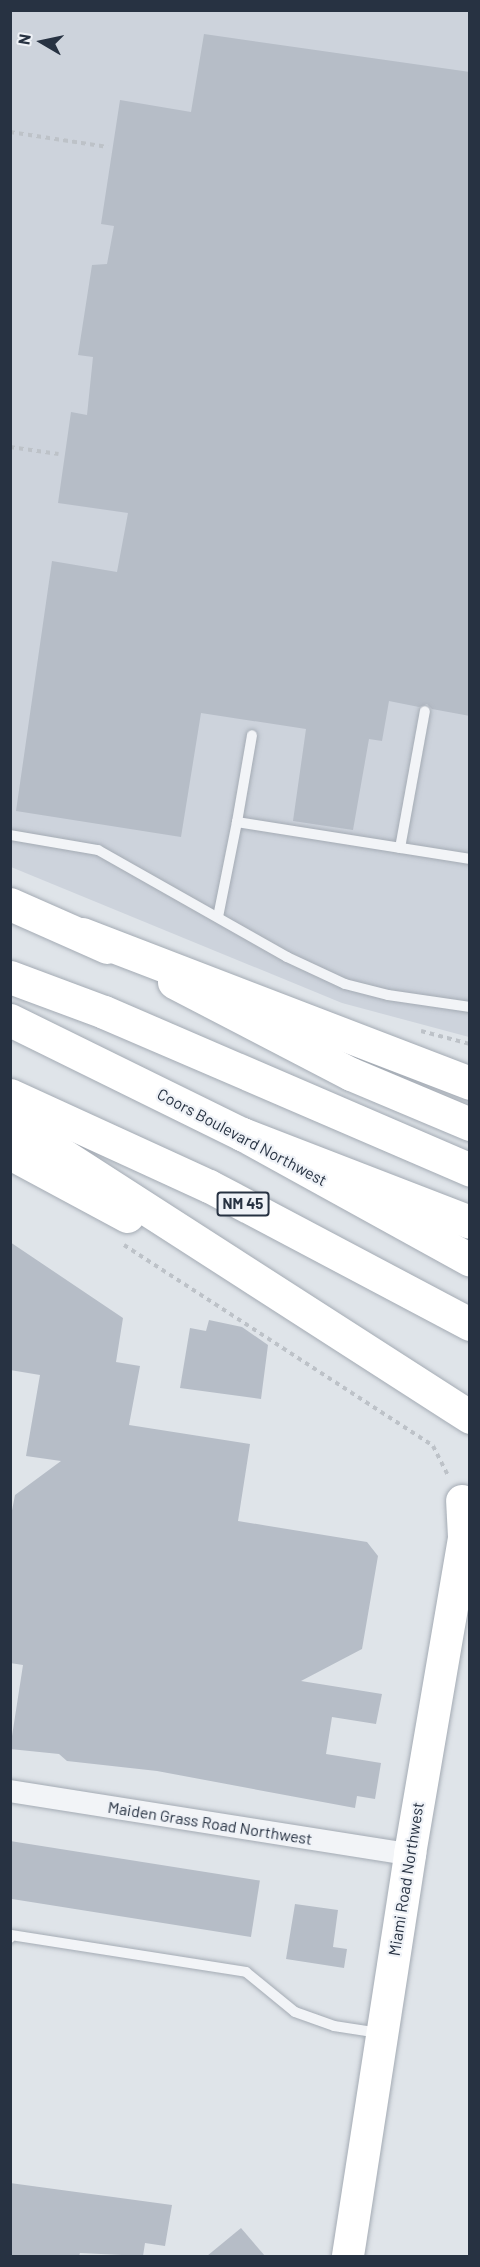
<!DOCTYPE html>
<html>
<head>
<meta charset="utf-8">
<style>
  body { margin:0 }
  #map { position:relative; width:480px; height:2267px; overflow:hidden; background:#dfe4e9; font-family:Barlow,sans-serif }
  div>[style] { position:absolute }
  .built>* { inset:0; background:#cdd3dc }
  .building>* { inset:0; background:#b6bdc7; transform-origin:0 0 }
  .path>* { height:4px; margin-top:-2px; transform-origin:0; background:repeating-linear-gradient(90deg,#bdc2c8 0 4.5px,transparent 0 9px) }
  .roads { filter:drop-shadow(0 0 2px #a4abb4) drop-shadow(0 0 2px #a4abb4) }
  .lane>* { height:10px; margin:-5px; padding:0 5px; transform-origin:5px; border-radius:5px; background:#f2f4f7 }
  .street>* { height:22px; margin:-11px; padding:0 11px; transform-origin:11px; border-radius:11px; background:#f2f4f7 }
  .secondary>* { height:32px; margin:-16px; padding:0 16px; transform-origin:16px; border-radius:16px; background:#fff }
  .primary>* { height:33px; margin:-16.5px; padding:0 16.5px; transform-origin:16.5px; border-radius:16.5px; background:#fff }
  .highway>* { height:33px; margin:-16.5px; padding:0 16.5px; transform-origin:16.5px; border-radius:16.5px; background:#fff }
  span { translate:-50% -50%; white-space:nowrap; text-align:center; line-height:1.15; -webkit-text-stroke:4.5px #eff2f7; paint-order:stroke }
  .shield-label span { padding:2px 4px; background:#eff2f7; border:2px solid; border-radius:4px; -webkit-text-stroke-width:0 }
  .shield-label { font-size:15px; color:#273242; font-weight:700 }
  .street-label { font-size:16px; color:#273242 }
  .frame { position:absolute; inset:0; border:12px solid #273242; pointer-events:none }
  .north { position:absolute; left:12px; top:12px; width:60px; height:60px; -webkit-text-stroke:4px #eff2f7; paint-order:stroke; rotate:279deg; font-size:16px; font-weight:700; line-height:24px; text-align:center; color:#273242 }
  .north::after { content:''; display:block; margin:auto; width:21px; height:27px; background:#273242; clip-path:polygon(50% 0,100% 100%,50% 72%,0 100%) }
</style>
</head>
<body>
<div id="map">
  <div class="built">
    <div style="clip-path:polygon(11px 11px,469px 11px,469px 1037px,342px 1003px,11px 867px)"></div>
  </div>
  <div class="building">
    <div style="clip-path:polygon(204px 34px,470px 72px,470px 716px,432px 709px,427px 704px,419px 707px,389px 701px,382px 741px,369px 739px,353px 830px,293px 821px,306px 729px,201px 713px,181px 837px,16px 811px,52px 561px,117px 572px,128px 513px,58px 503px,71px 412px,87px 415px,93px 357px,78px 355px,92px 265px,107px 264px,114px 226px,101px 224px,120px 100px,191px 112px)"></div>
    <div style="clip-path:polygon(10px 1242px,123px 1318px,116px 1362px,140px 1366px,129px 1425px,250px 1444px,238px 1521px,367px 1542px,378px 1556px,362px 1649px,301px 1681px,382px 1694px,376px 1724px,332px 1717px,326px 1754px,381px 1763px,375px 1799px,357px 1796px,355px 1808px,157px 1771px,67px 1761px,59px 1754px,10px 1749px,23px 1665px,10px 1663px,10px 1521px,15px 1495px,61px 1461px,26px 1456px,40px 1375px,10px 1370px)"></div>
    <div style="clip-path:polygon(209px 1320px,242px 1327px,268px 1345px,261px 1399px,180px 1388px,190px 1328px,206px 1331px)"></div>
    <div style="left:10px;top:1841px;width:253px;height:57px;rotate:9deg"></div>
    <div style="clip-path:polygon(295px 1904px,338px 1910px,333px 1947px,347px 1949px,344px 1968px,286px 1959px)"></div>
    <div style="clip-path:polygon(10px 2183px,172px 2205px,165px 2246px,145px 2243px,143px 2256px,80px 2253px,79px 2256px,10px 2256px)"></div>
    <div style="clip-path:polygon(241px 2228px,265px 2256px,207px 2256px)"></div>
  </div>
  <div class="path">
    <div style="left:10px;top:132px;width:99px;rotate:8.7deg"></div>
    <div style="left:10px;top:447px;width:49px;rotate:8.3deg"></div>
    <div style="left:421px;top:1031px;width:51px;rotate:14.9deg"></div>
    <div style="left:124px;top:1245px;width:369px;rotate:33deg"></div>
    <div style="left:433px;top:1446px;width:35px;rotate:63deg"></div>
  </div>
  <div class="roads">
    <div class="lane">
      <div style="left:237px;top:822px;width:88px;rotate:-80.2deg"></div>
      <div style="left:10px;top:835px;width:89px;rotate:9.7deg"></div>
      <div style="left:98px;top:850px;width:217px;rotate:29.5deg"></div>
      <div style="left:287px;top:957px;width:64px;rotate:25deg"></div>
      <div style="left:345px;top:984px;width:44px;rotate:14.3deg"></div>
      <div style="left:388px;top:995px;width:83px;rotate:8.3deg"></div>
      <div style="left:400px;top:848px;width:139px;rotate:-79.7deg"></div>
      <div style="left:218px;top:917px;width:97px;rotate:-78.7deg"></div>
      <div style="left:237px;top:822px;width:236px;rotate:9deg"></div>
      <div style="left:10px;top:1938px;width:3px;rotate:-72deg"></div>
      <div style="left:11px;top:1935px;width:238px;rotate:8.9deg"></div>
      <div style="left:246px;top:1972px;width:63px;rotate:39.2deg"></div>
      <div style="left:295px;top:2012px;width:41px;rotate:19.7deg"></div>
      <div style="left:334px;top:2026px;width:46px;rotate:8.8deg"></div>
    </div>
    <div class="street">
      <div style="left:10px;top:1791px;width:405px;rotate:9deg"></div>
    </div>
    <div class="secondary">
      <div style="left:348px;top:2256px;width:407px;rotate:-81.2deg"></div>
      <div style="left:410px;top:1854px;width:322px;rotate:-80.3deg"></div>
      <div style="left:464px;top:1537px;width:36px;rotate:-93deg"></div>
    </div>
    <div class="primary">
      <div style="left:10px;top:904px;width:106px;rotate:23.9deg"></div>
      <div style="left:10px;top:977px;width:100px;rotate:20.4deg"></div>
      <div style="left:104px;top:1012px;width:399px;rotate:23.3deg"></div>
      <div style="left:174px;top:982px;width:199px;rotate:27.5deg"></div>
      <div style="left:351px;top:1074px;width:129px;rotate:22.8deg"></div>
      <div style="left:10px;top:1020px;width:258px;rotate:26.2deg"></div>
      <div style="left:242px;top:1134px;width:260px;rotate:28.9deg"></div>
      <div style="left:10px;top:1095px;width:219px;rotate:24.6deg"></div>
      <div style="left:209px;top:1186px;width:295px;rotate:27.9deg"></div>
    </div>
    <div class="highway">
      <div style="left:82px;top:934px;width:416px;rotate:21deg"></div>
      <div style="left:10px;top:1121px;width:547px;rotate:32.76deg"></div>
      <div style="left:242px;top:1134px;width:244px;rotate:21.1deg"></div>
      <div style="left:10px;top:1153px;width:133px;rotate:28.3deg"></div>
    </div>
  </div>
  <div class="shield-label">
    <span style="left:243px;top:1204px">NM 45</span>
  </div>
  <div class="street-label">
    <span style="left:242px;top:1137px;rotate:28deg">Coors Boulevard Northwest</span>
    <span style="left:210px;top:1823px;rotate:9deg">Maiden Grass Road Northwest</span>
    <span style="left:406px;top:1879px;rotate:-81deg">Miami Road Northwest</span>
  </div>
  <div class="frame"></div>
  <div class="north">N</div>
</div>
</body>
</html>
